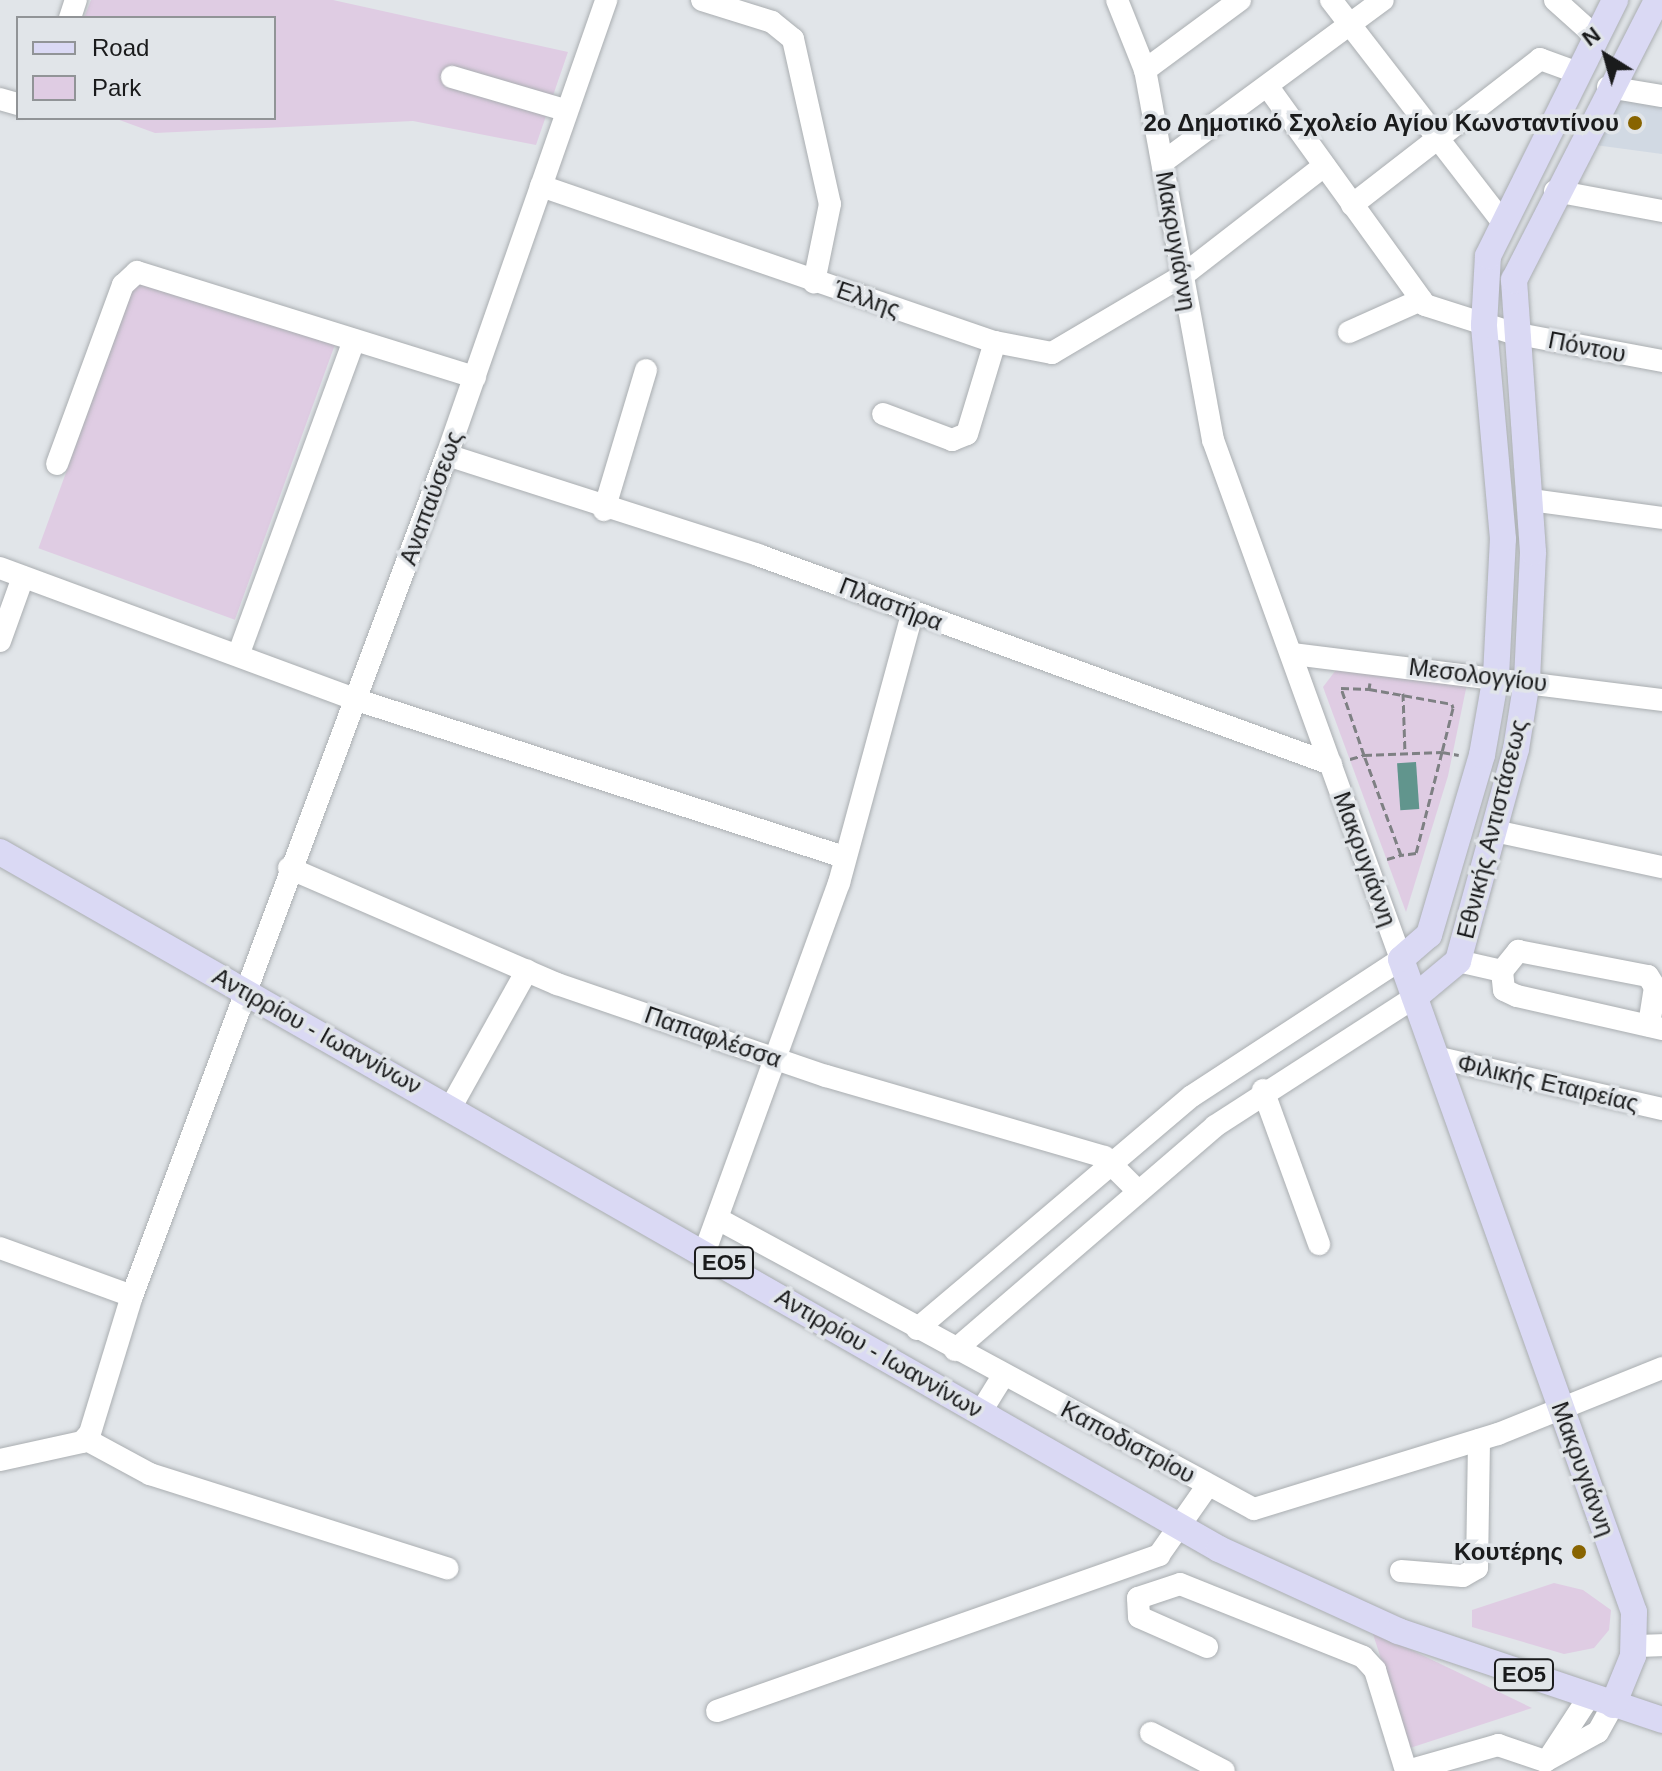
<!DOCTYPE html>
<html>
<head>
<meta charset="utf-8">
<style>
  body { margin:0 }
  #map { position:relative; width:1662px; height:1771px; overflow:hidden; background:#e1e5e9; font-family:Helvetica,sans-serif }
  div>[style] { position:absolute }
  .built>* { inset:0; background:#d1d9e3 }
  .green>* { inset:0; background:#dfcce3; transform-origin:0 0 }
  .water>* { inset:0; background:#61958d; transform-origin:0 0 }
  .path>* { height:3px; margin-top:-1.5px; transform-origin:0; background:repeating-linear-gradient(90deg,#7e8083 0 8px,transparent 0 12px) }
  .roads { filter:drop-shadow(0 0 2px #aaaeb1) drop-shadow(0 0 2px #aaaeb1) }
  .minor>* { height:22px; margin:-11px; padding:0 11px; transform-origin:11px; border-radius:11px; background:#fff }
  .major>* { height:26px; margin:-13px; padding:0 13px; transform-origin:13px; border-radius:13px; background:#dad9f4 }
  .dots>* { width:22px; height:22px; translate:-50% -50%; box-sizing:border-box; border:4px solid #e1e5e9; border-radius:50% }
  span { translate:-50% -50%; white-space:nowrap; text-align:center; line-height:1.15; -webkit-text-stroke:7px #e1e5e9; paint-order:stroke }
  .shield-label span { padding:2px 6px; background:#e1e5e9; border:2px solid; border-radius:6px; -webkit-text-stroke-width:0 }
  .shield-label { font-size:22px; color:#1a1b1c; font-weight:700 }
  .poi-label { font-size:24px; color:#1a1b1c; font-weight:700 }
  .right { translate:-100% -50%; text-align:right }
  .street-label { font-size:24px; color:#1a1b1c }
  .legend { position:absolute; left:16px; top:16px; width:260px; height:104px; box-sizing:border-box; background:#e1e5e9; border:2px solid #919497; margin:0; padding:10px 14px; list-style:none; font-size:24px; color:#1a1b1c }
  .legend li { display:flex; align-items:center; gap:16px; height:40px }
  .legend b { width:40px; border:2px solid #919497 }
  .north { position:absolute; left:1566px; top:16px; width:80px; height:80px; -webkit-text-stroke:6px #e1e5e9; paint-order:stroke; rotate:323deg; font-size:22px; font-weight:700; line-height:32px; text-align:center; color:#1a1b1c }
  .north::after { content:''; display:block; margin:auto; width:28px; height:36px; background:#1a1b1c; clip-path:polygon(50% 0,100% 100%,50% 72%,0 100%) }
</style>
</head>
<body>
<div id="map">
  <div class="built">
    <div style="clip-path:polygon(1624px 95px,1662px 100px,1662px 154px,1595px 145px)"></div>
  </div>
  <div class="green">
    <div style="clip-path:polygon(91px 0,333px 0,568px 52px,536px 145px,413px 121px,155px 133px,114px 118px,274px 118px,274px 18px,84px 18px)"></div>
    <div style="left:139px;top:272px;width:209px;height:294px;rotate:20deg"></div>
    <div style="clip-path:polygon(1339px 666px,1468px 679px,1448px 776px,1406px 912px,1323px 687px)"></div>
    <div style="clip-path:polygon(1554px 1583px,1583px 1590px,1611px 1610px,1609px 1630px,1594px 1648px,1564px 1654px,1472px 1627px,1472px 1610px)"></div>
    <div style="clip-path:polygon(1372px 1631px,1532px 1708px,1410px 1748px)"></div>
  </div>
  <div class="water">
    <div style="left:1416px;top:762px;width:47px;height:19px;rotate:86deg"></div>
  </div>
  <div class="path">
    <div style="left:1369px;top:689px;width:84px;rotate:10.2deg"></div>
    <div style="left:1452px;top:704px;width:4px;rotate:76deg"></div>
    <div style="left:1453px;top:708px;width:45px;rotate:104deg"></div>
    <div style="left:1442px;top:752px;width:104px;rotate:104.4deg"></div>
    <div style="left:1416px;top:853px;width:15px;rotate:172deg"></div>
    <div style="left:1401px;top:855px;width:107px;rotate:-110.3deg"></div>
    <div style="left:1364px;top:755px;width:78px;rotate:-2.2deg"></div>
    <div style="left:1442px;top:752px;width:17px;rotate:10deg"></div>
    <div style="left:1403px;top:693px;width:60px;rotate:88.1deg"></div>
    <div style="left:1350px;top:759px;width:15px;rotate:-16deg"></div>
    <div style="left:1364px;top:755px;width:71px;rotate:-108.9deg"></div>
    <div style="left:1341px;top:688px;width:28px;rotate:2deg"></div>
    <div style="left:1369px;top:689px;width:6px;rotate:-81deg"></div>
    <div style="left:1387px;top:859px;width:15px;rotate:-16deg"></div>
  </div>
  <div class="roads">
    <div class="minor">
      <div style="left:702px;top:0;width:73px;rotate:17.4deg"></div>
      <div style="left:772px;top:22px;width:27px;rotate:39deg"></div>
      <div style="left:793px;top:39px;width:169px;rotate:77.4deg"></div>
      <div style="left:830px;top:204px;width:80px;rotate:101.6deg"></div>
      <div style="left:1331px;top:0;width:278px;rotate:52.3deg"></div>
      <div style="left:1555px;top:0;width:54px;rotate:42deg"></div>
      <div style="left:70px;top:18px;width:19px;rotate:-72deg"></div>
      <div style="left:1145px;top:70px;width:118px;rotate:-36.4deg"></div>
      <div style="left:452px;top:77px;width:118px;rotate:16.3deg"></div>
      <div style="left:1268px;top:87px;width:269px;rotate:54.2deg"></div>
      <div style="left:1425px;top:305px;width:92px;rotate:17.7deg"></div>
      <div style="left:1513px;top:333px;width:152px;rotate:10.6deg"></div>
      <div style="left:1608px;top:87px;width:55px;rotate:9.5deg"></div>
      <div style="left:0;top:99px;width:19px;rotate:16deg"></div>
      <div style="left:1163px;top:162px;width:273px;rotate:-36.4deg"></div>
      <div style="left:541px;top:186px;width:480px;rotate:19deg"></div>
      <div style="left:995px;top:342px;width:58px;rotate:10.9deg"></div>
      <div style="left:1052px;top:353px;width:151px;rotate:-30.6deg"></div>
      <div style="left:1182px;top:276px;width:180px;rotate:-37.8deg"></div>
      <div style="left:1555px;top:191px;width:109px;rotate:10.6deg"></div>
      <div style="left:1352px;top:205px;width:238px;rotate:-37.8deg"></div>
      <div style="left:1540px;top:59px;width:38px;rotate:20deg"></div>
      <div style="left:1349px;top:332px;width:79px;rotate:-24deg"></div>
      <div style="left:883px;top:414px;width:74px;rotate:20.6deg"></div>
      <div style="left:952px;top:440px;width:16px;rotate:-22deg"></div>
      <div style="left:967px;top:434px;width:96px;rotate:-73.1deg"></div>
      <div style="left:447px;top:455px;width:327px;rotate:17.8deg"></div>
      <div style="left:758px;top:555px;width:610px;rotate:20.04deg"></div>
      <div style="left:57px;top:464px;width:191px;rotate:-69.8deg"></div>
      <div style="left:123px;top:285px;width:19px;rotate:-43deg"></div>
      <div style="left:137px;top:272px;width:354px;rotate:17.3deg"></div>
      <div style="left:1531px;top:500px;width:132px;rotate:7.8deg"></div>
      <div style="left:604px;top:510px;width:146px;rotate:-73.3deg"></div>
      <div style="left:0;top:568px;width:381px;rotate:20.3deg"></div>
      <div style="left:357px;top:700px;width:512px;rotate:17.87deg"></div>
      <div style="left:0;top:641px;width:68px;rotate:-70.2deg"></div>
      <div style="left:239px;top:653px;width:333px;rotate:-69.8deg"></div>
      <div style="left:1293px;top:654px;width:372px;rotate:7.1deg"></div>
      <div style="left:1495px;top:831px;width:171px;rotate:12.2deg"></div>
      <div style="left:289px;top:868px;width:292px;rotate:23.4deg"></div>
      <div style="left:557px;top:984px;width:284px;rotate:18.9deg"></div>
      <div style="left:826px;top:1076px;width:290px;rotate:16.2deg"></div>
      <div style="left:1104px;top:1157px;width:48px;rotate:45deg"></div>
      <div style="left:1458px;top:961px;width:45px;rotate:12.8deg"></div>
      <div style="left:1502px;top:971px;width:19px;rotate:84deg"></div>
      <div style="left:1504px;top:990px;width:14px;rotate:25deg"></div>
      <div style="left:1517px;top:996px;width:149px;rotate:12.8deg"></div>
      <div style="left:1502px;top:971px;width:26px;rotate:-51deg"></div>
      <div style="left:1518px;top:951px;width:132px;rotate:10.9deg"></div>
      <div style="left:1648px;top:976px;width:13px;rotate:58deg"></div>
      <div style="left:1655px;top:987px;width:39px;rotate:99deg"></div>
      <div style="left:1435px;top:1057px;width:233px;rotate:12.9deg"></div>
      <div style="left:1263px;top:1090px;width:164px;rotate:70deg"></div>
      <div style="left:452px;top:1105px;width:154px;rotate:-60.9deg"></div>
      <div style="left:718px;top:1219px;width:609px;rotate:28.42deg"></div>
      <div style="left:1254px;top:1509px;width:255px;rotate:-17.1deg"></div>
      <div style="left:1498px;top:1434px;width:177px;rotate:-21.9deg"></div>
      <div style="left:0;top:1248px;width:140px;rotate:20deg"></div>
      <div style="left:705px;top:1251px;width:392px;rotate:-70deg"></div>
      <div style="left:839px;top:883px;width:278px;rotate:-74.8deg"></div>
      <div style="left:917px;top:1329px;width:360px;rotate:-40.3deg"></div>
      <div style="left:1192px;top:1096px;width:250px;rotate:-33.2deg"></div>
      <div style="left:1401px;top:959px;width:552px;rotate:-109.91deg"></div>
      <div style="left:1213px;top:440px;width:376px;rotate:-100.4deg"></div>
      <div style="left:1145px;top:70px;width:75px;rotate:-111.8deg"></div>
      <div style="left:955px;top:1350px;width:343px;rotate:-40.7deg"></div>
      <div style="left:1215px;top:1126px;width:238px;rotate:-32.8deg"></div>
      <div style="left:980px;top:1413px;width:44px;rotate:-58.1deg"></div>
      <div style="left:87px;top:1440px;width:72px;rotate:28.4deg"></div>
      <div style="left:150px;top:1474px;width:312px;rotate:17.6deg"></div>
      <div style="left:0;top:1460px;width:84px;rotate:-12.4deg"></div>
      <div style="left:82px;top:1442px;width:12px;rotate:-48deg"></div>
      <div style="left:90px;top:1433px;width:143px;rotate:-73deg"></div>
      <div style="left:132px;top:1296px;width:898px;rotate:-69.47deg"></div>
      <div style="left:447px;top:455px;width:482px;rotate:-70.7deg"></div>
      <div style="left:1401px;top:1571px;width:62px;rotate:4.6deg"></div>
      <div style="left:1463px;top:1576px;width:16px;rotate:-30deg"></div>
      <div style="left:1477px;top:1568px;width:128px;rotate:-89.1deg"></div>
      <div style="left:1635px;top:1646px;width:27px;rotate:-2deg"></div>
      <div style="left:1207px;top:1647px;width:74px;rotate:-156.2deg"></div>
      <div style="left:1139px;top:1617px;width:19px;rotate:-93deg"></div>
      <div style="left:1138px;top:1598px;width:44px;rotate:-18.4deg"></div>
      <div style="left:1180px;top:1584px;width:197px;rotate:21.7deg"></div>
      <div style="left:1363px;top:1657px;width:18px;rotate:47deg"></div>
      <div style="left:1375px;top:1670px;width:106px;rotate:72.9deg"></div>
      <div style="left:717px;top:1711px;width:469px;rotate:-19.4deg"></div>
      <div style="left:1159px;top:1555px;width:85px;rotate:-55deg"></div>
      <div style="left:1151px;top:1733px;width:82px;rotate:27.5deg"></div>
      <div style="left:1551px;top:1755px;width:69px;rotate:-56.8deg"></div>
      <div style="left:1545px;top:1761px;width:60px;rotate:-28.7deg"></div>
      <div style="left:1598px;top:1732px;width:31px;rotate:-61deg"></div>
      <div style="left:1407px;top:1771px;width:95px;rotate:-15.9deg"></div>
      <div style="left:1498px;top:1745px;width:50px;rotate:18.8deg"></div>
    </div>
    <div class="major">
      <div style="left:0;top:852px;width:1404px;rotate:29.76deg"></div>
      <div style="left:1219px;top:1549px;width:197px;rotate:24.6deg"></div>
      <div style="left:1398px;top:1631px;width:279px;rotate:18.6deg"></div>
      <div style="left:1415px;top:997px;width:56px;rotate:-39.9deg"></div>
      <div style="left:1458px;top:961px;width:220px;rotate:-74.7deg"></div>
      <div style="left:1516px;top:749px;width:70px;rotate:-80.9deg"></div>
      <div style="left:1527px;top:680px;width:128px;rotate:-87.3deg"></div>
      <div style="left:1533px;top:552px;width:273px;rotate:-94deg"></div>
      <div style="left:1514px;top:280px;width:314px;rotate:-62.9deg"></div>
      <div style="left:1613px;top:1705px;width:53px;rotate:-67.8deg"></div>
      <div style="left:1633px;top:1656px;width:44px;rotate:-88.7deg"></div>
      <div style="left:1634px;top:1612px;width:693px;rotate:-109.64deg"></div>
      <div style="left:1401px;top:959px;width:37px;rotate:-41deg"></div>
      <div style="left:1429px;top:935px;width:188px;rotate:-73.6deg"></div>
      <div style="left:1482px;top:755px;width:80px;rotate:-80deg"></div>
      <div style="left:1496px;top:676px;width:137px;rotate:-87.1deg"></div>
      <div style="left:1503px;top:539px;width:215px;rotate:-95.1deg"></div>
      <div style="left:1484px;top:325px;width:69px;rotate:-86.7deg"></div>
      <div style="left:1488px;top:256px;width:286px;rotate:-63.6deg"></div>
    </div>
  </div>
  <div class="dots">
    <div style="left:1635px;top:123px;background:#886400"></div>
    <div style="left:1579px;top:1552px;background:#886400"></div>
  </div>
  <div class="shield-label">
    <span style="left:724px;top:1263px">ΕΟ5</span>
    <span style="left:1524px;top:1675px">ΕΟ5</span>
  </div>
  <div class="poi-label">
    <span class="right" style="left:1619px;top:123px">2ο Δημοτικό Σχολείο Αγίου Κωνσταντίνου</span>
    <span class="right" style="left:1563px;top:1552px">Κουτέρης</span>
  </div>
  <div class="street-label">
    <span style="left:1176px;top:241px;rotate:80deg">Μακρυγιάννη</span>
    <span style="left:867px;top:299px;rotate:19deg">Έλλης</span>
    <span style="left:1587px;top:347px;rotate:11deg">Πόντου</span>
    <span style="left:431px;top:498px;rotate:-70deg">Αναπαύσεως</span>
    <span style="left:891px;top:604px;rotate:21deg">Πλαστήρα</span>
    <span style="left:1478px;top:675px;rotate:7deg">Μεσολογγίου</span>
    <span style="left:1492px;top:829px;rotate:-76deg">Εθνικής Αντιστάσεως</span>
    <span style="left:1365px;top:859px;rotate:70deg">Μακρυγιάννη</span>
    <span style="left:317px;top:1031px;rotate:29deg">Αντιρρίου - Ιωαννίνων</span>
    <span style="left:713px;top:1037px;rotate:19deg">Παπαφλέσσα</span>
    <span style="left:1548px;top:1083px;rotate:13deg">Φιλικής Εταιρείας</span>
    <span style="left:879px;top:1353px;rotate:30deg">Αντιρρίου - Ιωαννίνων</span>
    <span style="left:1128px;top:1442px;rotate:28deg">Καποδιστρίου</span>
    <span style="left:1583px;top:1469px;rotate:70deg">Μακρυγιάννη</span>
  </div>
  <ul class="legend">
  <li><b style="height:10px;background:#dad9f4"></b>Road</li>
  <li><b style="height:22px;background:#dfcce3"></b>Park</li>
  </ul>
  <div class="north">N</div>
</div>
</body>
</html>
